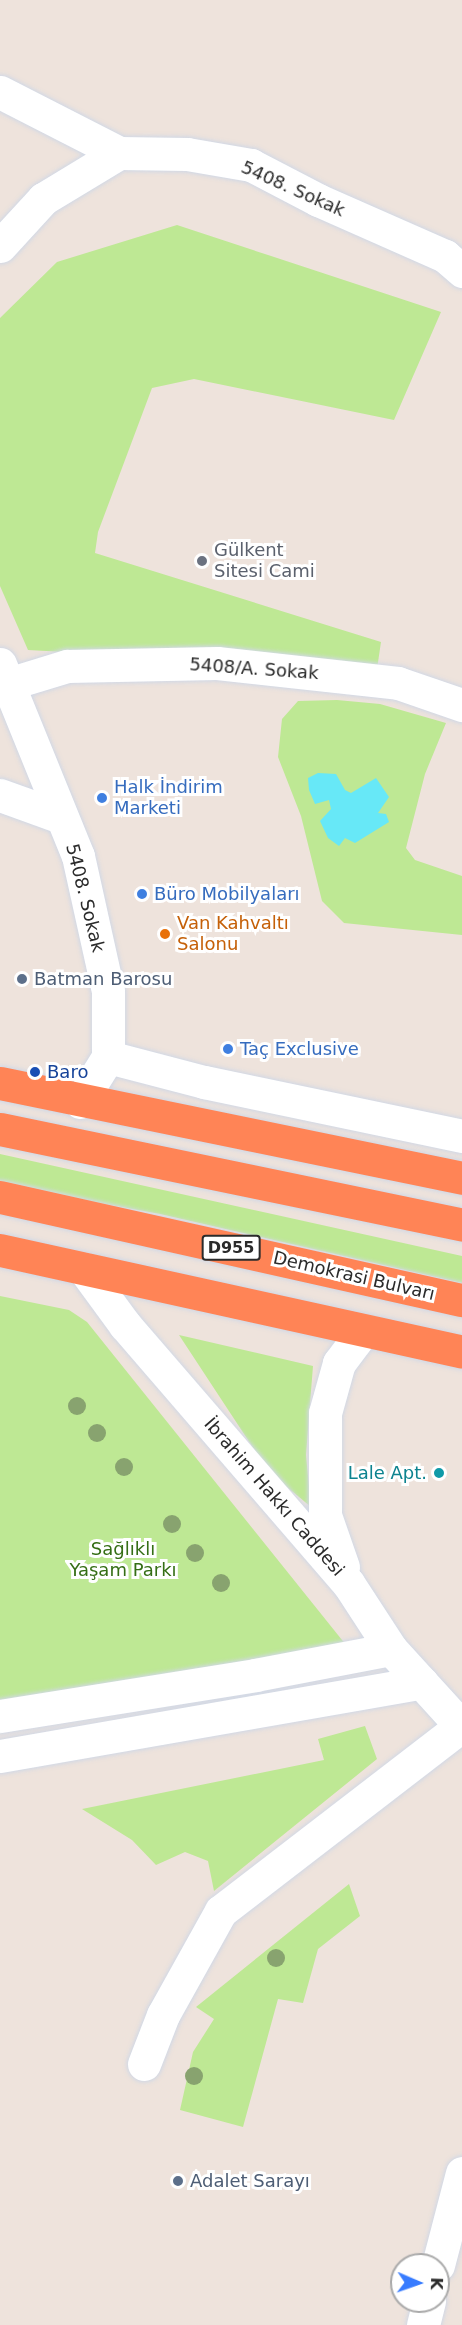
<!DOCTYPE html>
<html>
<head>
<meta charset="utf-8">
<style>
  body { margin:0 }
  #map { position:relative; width:462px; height:2325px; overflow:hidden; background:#eee3dc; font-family:"DejaVu Sans",sans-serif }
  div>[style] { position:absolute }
  .green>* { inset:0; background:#bee894 }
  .water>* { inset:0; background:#67e8f7 }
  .roads { filter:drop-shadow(0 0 2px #d1d8e5) drop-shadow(0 0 2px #d1d8e5) }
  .minor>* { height:33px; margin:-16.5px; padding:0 16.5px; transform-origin:16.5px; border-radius:16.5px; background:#fff }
  .highway>* { height:33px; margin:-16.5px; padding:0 16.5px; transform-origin:16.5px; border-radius:16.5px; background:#ff8456 }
  .trees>* { width:18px; height:18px; margin:-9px; border-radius:50%; background:#88a36f }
  .dots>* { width:16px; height:16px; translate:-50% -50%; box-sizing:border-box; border:3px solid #fff; border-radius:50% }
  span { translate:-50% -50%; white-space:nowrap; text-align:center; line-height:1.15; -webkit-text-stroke:6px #fff; paint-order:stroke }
  .shield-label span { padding:2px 4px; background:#fff; border:2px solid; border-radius:4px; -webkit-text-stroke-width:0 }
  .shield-label { font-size:16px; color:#2b2b2b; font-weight:700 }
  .street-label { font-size:18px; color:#2b2b2b }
  .worship-label { font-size:18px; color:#5b616d }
  .left { translate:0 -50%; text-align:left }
  .shop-label { font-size:18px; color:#366cbe }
  .food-label { font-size:18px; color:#c56008 }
  .service-label { font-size:18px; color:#4e5e75 }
  .transit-label { font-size:18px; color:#164399 }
  .culture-label { font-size:18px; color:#0d838f }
  .right { translate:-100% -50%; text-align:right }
  .park-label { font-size:18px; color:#356e15 }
  .north { position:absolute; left:390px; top:2253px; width:60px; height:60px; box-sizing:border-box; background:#fff; border:2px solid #aaa; border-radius:50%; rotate:92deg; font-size:16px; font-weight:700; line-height:24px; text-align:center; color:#2b2b2b }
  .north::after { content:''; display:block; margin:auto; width:21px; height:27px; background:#387cff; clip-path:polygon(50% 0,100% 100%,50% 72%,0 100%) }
</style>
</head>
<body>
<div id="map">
  <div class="green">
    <div style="clip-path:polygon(177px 225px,441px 312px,394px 420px,194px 379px,152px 388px,98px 532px,95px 553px,381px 642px,377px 669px,28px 650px,0 586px,0 318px,57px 262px)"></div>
    <div style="clip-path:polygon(337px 700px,380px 704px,446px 723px,425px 774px,406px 848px,415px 860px,462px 876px,462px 935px,344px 923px,322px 901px,301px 816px,278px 757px,282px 719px,298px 701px)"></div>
    <div style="clip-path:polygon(0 1154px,462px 1256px,462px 1283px,160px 1214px,0 1185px)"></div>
    <div style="clip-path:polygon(0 1296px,69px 1310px,87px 1322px,346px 1645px,0 1705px)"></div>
    <div style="clip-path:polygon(179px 1335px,313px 1366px,306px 1455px,311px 1507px,269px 1472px)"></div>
    <div style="clip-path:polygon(365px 1726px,377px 1759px,214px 1891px,208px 1861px,185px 1852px,156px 1865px,132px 1840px,82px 1809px,324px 1760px,318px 1739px)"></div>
    <div style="clip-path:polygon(349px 1884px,360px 1916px,318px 1949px,303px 2003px,278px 1999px,243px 2127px,180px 2110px,193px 2052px,214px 2019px,196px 2007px)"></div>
  </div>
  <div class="water">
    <div style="clip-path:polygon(318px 773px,336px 774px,345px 790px,351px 793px,376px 778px,389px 797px,378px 813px,386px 814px,389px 822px,355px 843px,345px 838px,339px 846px,328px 838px,320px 821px,331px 809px,329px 800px,315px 804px,309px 790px,308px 778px)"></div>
  </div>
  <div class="roads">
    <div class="minor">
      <div style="left:0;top:92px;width:134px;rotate:27.1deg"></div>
      <div style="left:0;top:246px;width:64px;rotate:-47.5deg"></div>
      <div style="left:43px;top:199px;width:89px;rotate:-31.2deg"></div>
      <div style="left:119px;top:153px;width:68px;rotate:0.8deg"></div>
      <div style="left:187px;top:154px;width:65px;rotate:9.8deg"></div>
      <div style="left:251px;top:165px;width:76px;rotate:27.6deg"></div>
      <div style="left:318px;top:200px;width:139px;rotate:23.8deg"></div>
      <div style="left:445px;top:256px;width:23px;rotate:41deg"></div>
      <div style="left:0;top:664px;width:207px;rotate:67.9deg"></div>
      <div style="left:78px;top:856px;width:138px;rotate:77.5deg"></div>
      <div style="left:108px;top:991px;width:66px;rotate:90deg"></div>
      <div style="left:108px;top:1057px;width:53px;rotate:121.9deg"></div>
      <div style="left:8px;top:684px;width:62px;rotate:-17deg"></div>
      <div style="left:67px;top:666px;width:150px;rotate:-1.1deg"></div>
      <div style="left:217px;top:663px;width:182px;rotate:6.3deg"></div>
      <div style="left:398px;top:683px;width:68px;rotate:19deg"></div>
      <div style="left:0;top:795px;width:65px;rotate:19.8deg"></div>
      <div style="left:108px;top:1057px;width:99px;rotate:14.6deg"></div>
      <div style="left:204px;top:1082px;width:264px;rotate:11.8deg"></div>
      <div style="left:84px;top:1269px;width:69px;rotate:53.8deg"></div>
      <div style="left:125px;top:1325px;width:341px;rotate:49.2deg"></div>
      <div style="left:348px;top:1583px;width:79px;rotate:56.9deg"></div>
      <div style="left:391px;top:1649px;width:105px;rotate:47.7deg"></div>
      <div style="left:343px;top:1567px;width:55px;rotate:-109.1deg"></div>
      <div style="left:325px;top:1515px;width:102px;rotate:-90deg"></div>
      <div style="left:325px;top:1413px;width:52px;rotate:-74.4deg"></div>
      <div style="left:339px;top:1363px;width:40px;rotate:-53deg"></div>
      <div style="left:0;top:1716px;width:258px;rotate:-9.1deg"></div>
      <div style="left:255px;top:1675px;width:138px;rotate:-10.8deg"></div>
      <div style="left:0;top:1756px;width:428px;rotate:-9.9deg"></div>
      <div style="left:144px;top:2064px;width:53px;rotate:-68.8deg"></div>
      <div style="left:163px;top:2015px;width:119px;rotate:-60.9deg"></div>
      <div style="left:221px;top:1911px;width:303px;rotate:-37.6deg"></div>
      <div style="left:438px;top:2265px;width:95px;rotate:-75.4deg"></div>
      <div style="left:423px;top:2325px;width:25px;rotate:-76deg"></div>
    </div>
    <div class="highway">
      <div style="left:0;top:1083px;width:472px;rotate:11.6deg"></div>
      <div style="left:0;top:1129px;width:472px;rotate:11.7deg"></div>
      <div style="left:0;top:1197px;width:473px;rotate:12.6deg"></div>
      <div style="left:0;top:1250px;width:473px;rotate:12.4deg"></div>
    </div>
  </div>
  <div class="trees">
    <div style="left:77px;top:1406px"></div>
    <div style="left:97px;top:1433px"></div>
    <div style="left:124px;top:1467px"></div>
    <div style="left:172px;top:1524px"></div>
    <div style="left:195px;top:1553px"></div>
    <div style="left:221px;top:1583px"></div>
    <div style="left:276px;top:1958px"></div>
    <div style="left:194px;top:2076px"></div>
  </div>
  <div class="dots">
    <div style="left:202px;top:561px;background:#6b7280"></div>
    <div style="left:102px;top:798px;background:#3f7fe0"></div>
    <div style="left:142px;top:894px;background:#3f7fe0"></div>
    <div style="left:165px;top:934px;background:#e8710a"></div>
    <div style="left:22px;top:979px;background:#5c6f8a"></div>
    <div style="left:228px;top:1049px;background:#3f7fe0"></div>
    <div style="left:35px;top:1072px;background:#1a4fb4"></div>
    <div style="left:439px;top:1473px;background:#0f9aa8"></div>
    <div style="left:178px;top:2181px;background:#5c6f8a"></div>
  </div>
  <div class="shield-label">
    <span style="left:231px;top:1248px">D955</span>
  </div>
  <div class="street-label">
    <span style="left:293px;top:189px;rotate:24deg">5408. Sokak</span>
    <span style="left:254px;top:669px;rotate:4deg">5408/A. Sokak</span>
    <span style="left:85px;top:898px;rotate:76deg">5408. Sokak</span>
    <span style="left:354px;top:1276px;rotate:13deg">Demokrasi Bulvarı</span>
    <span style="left:274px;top:1497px;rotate:49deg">İbrahim Hakkı Caddesi</span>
  </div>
  <div class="worship-label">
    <span class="left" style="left:214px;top:561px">Gülkent<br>Sitesi Cami</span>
  </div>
  <div class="shop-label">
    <span class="left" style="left:114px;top:798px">Halk İndirim<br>Marketi</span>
    <span class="left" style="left:154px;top:894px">Büro Mobilyaları</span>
    <span class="left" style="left:240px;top:1049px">Taç Exclusive</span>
  </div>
  <div class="food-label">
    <span class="left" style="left:177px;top:934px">Van Kahvaltı<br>Salonu</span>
  </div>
  <div class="service-label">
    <span class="left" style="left:34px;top:979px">Batman Barosu</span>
    <span class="left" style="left:190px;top:2181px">Adalet Sarayı</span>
  </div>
  <div class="transit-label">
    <span class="left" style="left:47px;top:1072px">Baro</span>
  </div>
  <div class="culture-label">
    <span class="right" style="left:427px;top:1473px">Lale Apt.</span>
  </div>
  <div class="park-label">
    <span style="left:123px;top:1560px">Sağlıklı<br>Yaşam Parkı</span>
  </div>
  <div class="north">K</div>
</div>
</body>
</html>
